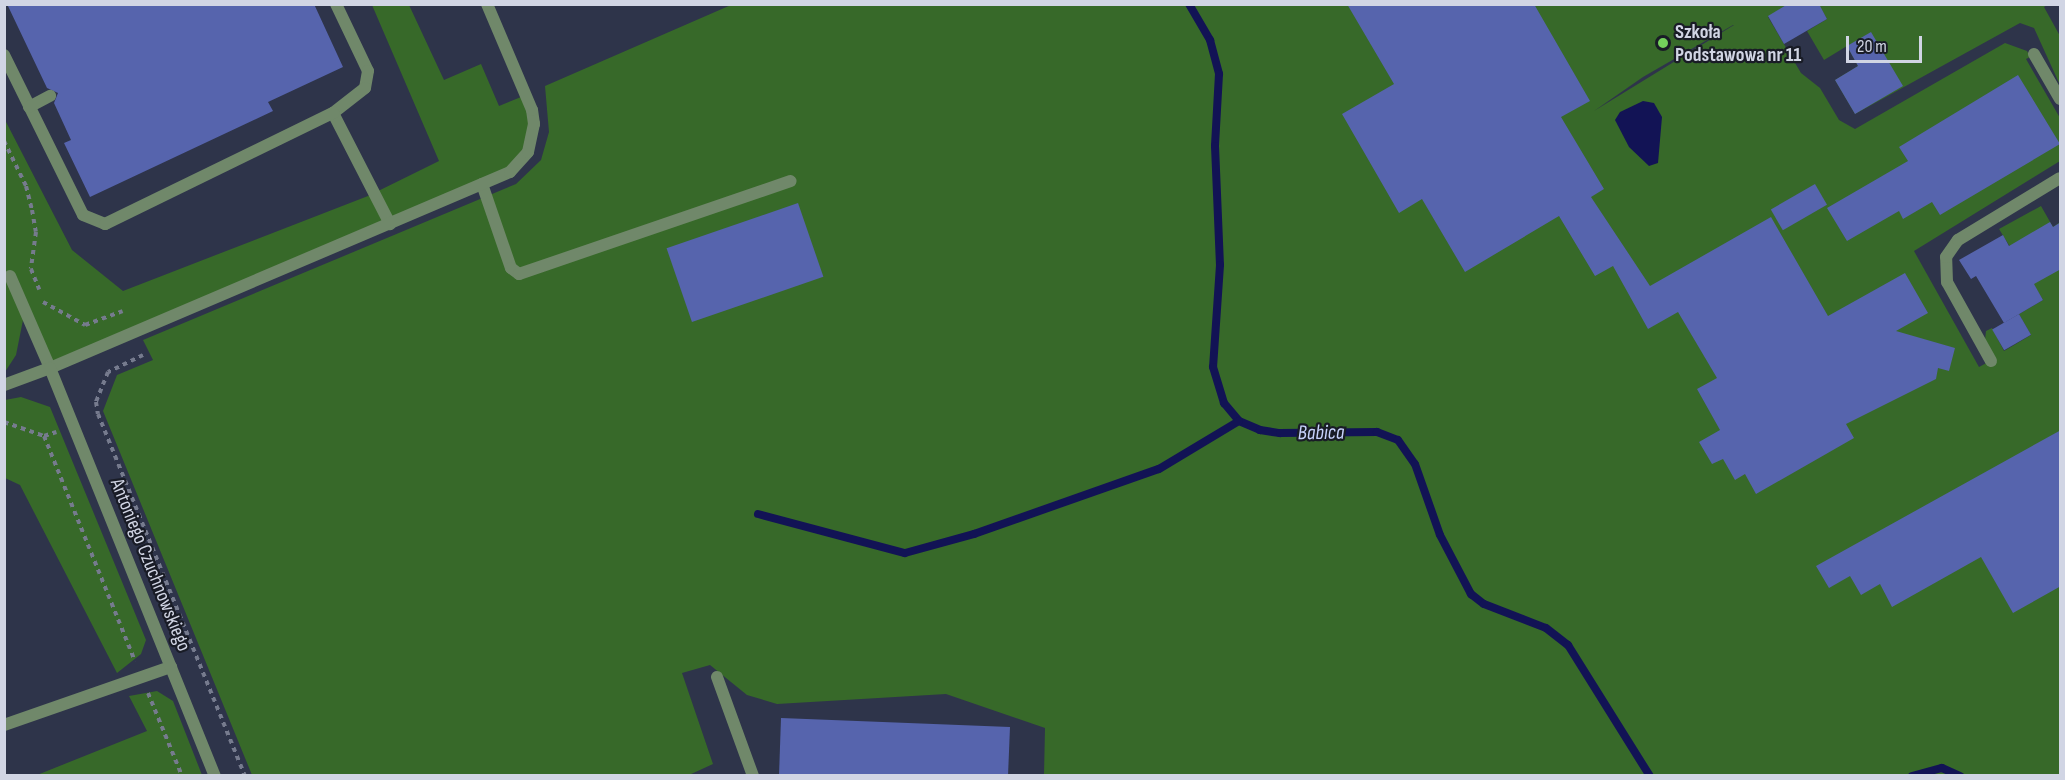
<!DOCTYPE html>
<html>
<head>
<meta charset="utf-8">
<style>
  body { margin:0 }
  #map { position:relative; width:2065px; height:780px; overflow:hidden; background:#2e344a; font-family:"Sofia Sans Condensed",sans-serif }
  div>[style] { position:absolute }
  .green>* { inset:0; background:#376929 }
  .water>* { inset:0; background:#121355 }
  .stream>* { height:8px; margin:-4px; padding:0 4px; transform-origin:4px; border-radius:4px; background:#121355 }
  .building>* { inset:0; background:#5664ad; transform-origin:0 0 }
  .path>* { height:4px; margin-top:-2px; transform-origin:0; background:repeating-linear-gradient(90deg,#767b8e 0 4.5px,transparent 0 9px) }
  .service>* { height:12px; margin:-6px; padding:0 6px; transform-origin:6px; border-radius:6px; background:#70886a }
  .minor>* { height:12px; margin:-6px; padding:0 6px; transform-origin:6px; border-radius:6px; background:#70886a }
  .dots>* { width:16px; height:16px; translate:-50% -50%; box-sizing:border-box; border:3px solid #191c26; border-radius:50% }
  span { translate:-50% -50%; white-space:nowrap; text-align:center; line-height:1.15; -webkit-text-stroke:4.5px #191c26; paint-order:stroke }
  .poi-label { font-size:20px; color:#d1d5e4; font-weight:700 }
  .left { translate:0 -50%; text-align:left }
  .street-label { font-size:20px; color:#d1d5e4 }
  .water-label { font-size:21px; color:#c7d2fb; font-style:italic }
  .frame { position:absolute; inset:0; border:6px solid #d1d5e4; pointer-events:none }
  .scale { position:absolute; left:1846px; top:36px; width:76px; height:27px; box-sizing:border-box; border:3px solid #d1d5e4; border-top:0; padding-left:8px; font-size:18px; line-height:21px; white-space:nowrap; color:#d1d5e4; -webkit-text-stroke:4px #191c26; paint-order:stroke }
</style>
</head>
<body>
<div id="map">
  <div class="green">
    <div style="clip-path:polygon(372px 5px,409px 5px,444px 80px,481px 64px,499px 106px,526px 95px,532px 110px,521px 162px,50px 368px,25px 310px,16px 355px,5px 372px,4px 118px,72px 250px,123px 291px,368px 196px,439px 161px)"></div>
    <div style="clip-path:polygon(evenodd,731px 5px,1789px 5px,1768px 17px,1801px 73px,1820px 88px,1839px 120px,1855px 129px,2005px 43px,2027px 51px,2030px 57px,2026px 59px,2060px 118px,2060px 161px,1914px 251px,1979px 367px,1994px 359px,1985px 340px,1986px 331px,1992px 328px,2004px 351px,2031px 335px,2019px 314px,2043px 300px,1999px 229px,2041px 206px,2053px 227px,2060px 222px,2060px 775px,1044px 775px,1045px 728px,946px 694px,777px 704px,747px 695px,710px 665px,682px 673px,713px 764px,689px 775px,252px 775px,103px 411px,117px 375px,153px 360px,143px 340px,516px 184px,541px 160px,549px 132px,545px 86px,731px 5px,1733px 25px,1734px 25px,1594px 111px,1643px 77px,1733px 25px)"></div>
    <div style="clip-path:polygon(1819px 5px,2047px 5px,2044px 7px,2060px 36px,2060px 85px,2034px 28px,2020px 23px,1855px 114px,1835px 80px,1858px 66px,1847px 46px,1824px 60px,1807px 31px,1827px 19px)"></div>
    <div style="clip-path:polygon(21px 397px,50px 407px,146px 640px,141px 654px,117px 673px,20px 485px,5px 478px,5px 400px)"></div>
    <div style="clip-path:polygon(157px 691px,173px 701px,202px 775px,37px 775px,147px 731px,129px 696px)"></div>
  </div>
  <div class="water">
    <div style="clip-path:polygon(1643px 101px,1654px 103px,1662px 117px,1658px 163px,1649px 166px,1629px 147px,1615px 120px,1620px 112px)"></div>
  </div>
  <div class="stream">
    <div style="left:1189px;top:4px;width:42px;rotate:59.7deg"></div>
    <div style="left:1210px;top:40px;width:35px;rotate:75deg"></div>
    <div style="left:1219px;top:74px;width:72px;rotate:93.2deg"></div>
    <div style="left:1215px;top:146px;width:119px;rotate:87.6deg"></div>
    <div style="left:1220px;top:265px;width:102px;rotate:93.9deg"></div>
    <div style="left:1213px;top:367px;width:38px;rotate:73deg"></div>
    <div style="left:1224px;top:403px;width:23px;rotate:50deg"></div>
    <div style="left:1239px;top:421px;width:23px;rotate:23deg"></div>
    <div style="left:1260px;top:430px;width:20px;rotate:9deg"></div>
    <div style="left:1280px;top:433px;width:97px;rotate:-0.6deg"></div>
    <div style="left:1377px;top:432px;width:22px;rotate:21deg"></div>
    <div style="left:1398px;top:440px;width:29px;rotate:55deg"></div>
    <div style="left:1415px;top:464px;width:75px;rotate:70.6deg"></div>
    <div style="left:1440px;top:535px;width:67px;rotate:62.3deg"></div>
    <div style="left:1471px;top:594px;width:16px;rotate:38deg"></div>
    <div style="left:1484px;top:604px;width:66px;rotate:21.2deg"></div>
    <div style="left:1546px;top:628px;width:28px;rotate:38deg"></div>
    <div style="left:1568px;top:645px;width:155px;rotate:58deg"></div>
    <div style="left:758px;top:514px;width:152px;rotate:14.9deg"></div>
    <div style="left:905px;top:553px;width:72px;rotate:-15.4deg"></div>
    <div style="left:974px;top:534px;width:196px;rotate:-19.4deg"></div>
    <div style="left:1159px;top:469px;width:93px;rotate:-31deg"></div>
    <div style="left:1912px;top:776px;width:31px;rotate:-15deg"></div>
    <div style="left:1942px;top:768px;width:20px;rotate:24deg"></div>
  </div>
  <div class="building">
    <div style="clip-path:polygon(7px 4px,314px 4px,343px 67px,268px 102px,273px 111px,90px 197px,64px 143px,71px 140px,54px 103px,58px 93px,47px 88px)"></div>
    <div style="clip-path:polygon(1347px 4px,1534px 4px,1590px 101px,1561px 117px,1604px 189px,1591px 197px,1650px 286px,1771px 217px,1828px 316px,1905px 273px,1928px 313px,1896px 331px,1955px 348px,1949px 371px,1938px 368px,1936px 379px,1846px 424px,1854px 438px,1756px 494px,1745px 474px,1735px 480px,1723px 459px,1712px 464px,1699px 442px,1720px 430px,1697px 389px,1717px 378px,1678px 312px,1648px 329px,1613px 266px,1595px 276px,1559px 216px,1465px 272px,1422px 199px,1399px 213px,1342px 114px,1394px 84px)"></div>
    <div style="clip-path:polygon(1788px 4px,1819px 4px,1827px 19px,1784px 44px,1768px 16px)"></div>
    <div style="clip-path:polygon(1871px 32px,1903px 86px,1855px 114px,1835px 80px,1858px 66px,1847px 46px)"></div>
    <div style="clip-path:polygon(2018px 75px,2060px 144px,1940px 215px,1932px 202px,1903px 219px,1899px 211px,1847px 241px,1827px 208px,1908px 161px,1899px 147px)"></div>
    <div style="left:1815px;top:184px;width:24px;height:51px;rotate:60deg"></div>
    <div style="left:798px;top:203px;width:78px;height:139px;rotate:71deg"></div>
    <div style="clip-path:polygon(2050px 222px,2053px 227px,2061px 222px,2061px 269px,2034px 284px,2043px 300px,2004px 323px,1976px 276px,1971px 279px,1959px 260px,2003px 235px,2009px 246px)"></div>
    <div style="left:2019px;top:314px;width:24px;height:31px;rotate:60deg"></div>
    <div style="clip-path:polygon(2061px 430px,2061px 586px,2013px 613px,1981px 557px,1892px 607px,1880px 584px,1861px 595px,1850px 576px,1829px 588px,1816px 566px)"></div>
    <div style="clip-path:polygon(781px 718px,1010px 727px,1008px 776px,779px 776px)"></div>
  </div>
  <div class="path">
    <div style="left:4px;top:141px;width:50px;rotate:63.9deg"></div>
    <div style="left:26px;top:186px;width:25px;rotate:76deg"></div>
    <div style="left:32px;top:210px;width:22px;rotate:80deg"></div>
    <div style="left:36px;top:232px;width:37px;rotate:98deg"></div>
    <div style="left:31px;top:269px;width:22px;rotate:68deg"></div>
    <div style="left:43px;top:302px;width:48px;rotate:28.7deg"></div>
    <div style="left:85px;top:325px;width:40px;rotate:-20.2deg"></div>
    <div style="left:143px;top:355px;width:39px;rotate:154deg"></div>
    <div style="left:108px;top:372px;width:32px;rotate:112deg"></div>
    <div style="left:96px;top:402px;width:12px;rotate:81deg"></div>
    <div style="left:98px;top:414px;width:391px;rotate:67.9deg"></div>
    <div style="left:4px;top:422px;width:42px;rotate:19.3deg"></div>
    <div style="left:44px;top:436px;width:13px;rotate:-18deg"></div>
    <div style="left:44px;top:436px;width:243px;rotate:68deg"></div>
    <div style="left:148px;top:693px;width:90px;rotate:67.7deg"></div>
  </div>
  <div class="service">
    <div style="left:336px;top:4px;width:74px;rotate:64.5deg"></div>
    <div style="left:368px;top:71px;width:17px;rotate:100deg"></div>
    <div style="left:365px;top:88px;width:41px;rotate:142deg"></div>
    <div style="left:333px;top:113px;width:125px;rotate:62.8deg"></div>
    <div style="left:2034px;top:54px;width:52px;rotate:60deg"></div>
    <div style="left:4px;top:55px;width:178px;rotate:63.7deg"></div>
    <div style="left:83px;top:215px;width:24px;rotate:22deg"></div>
    <div style="left:105px;top:224px;width:254px;rotate:-26deg"></div>
    <div style="left:29px;top:107px;width:24px;rotate:-28deg"></div>
    <div style="left:482px;top:184px;width:89px;rotate:71deg"></div>
    <div style="left:511px;top:268px;width:10px;rotate:37deg"></div>
    <div style="left:519px;top:274px;width:287px;rotate:-18.9deg"></div>
    <div style="left:10px;top:276px;width:100px;rotate:66.5deg"></div>
    <div style="left:50px;top:368px;width:500px;rotate:-23.08deg"></div>
    <div style="left:510px;top:172px;width:27px;rotate:-48deg"></div>
    <div style="left:528px;top:152px;width:29px;rotate:-78deg"></div>
    <div style="left:534px;top:124px;width:14px;rotate:-98deg"></div>
    <div style="left:532px;top:110px;width:115px;rotate:-113deg"></div>
    <div style="left:1991px;top:361px;width:90px;rotate:-119.1deg"></div>
    <div style="left:1947px;top:282px;width:25px;rotate:-92deg"></div>
    <div style="left:1946px;top:257px;width:21px;rotate:-55deg"></div>
    <div style="left:1958px;top:240px;width:119px;rotate:-31.3deg"></div>
    <div style="left:717px;top:677px;width:105px;rotate:70deg"></div>
    <div style="left:4px;top:725px;width:177px;rotate:-19.2deg"></div>
  </div>
  <div class="minor">
    <div style="left:4px;top:385px;width:49px;rotate:-20.3deg"></div>
    <div style="left:50px;top:368px;width:440px;rotate:68deg"></div>
  </div>
  <div class="dots">
    <div style="left:1663px;top:43px;background:#74d25c"></div>
  </div>
  <div class="poi-label">
    <span class="left" style="left:1675px;top:44px">Szkoła<br>Podstawowa nr 11</span>
  </div>
  <div class="street-label">
    <span style="left:150px;top:565px;rotate:68deg">Antoniego Czuchnowskiego</span>
  </div>
  <div class="water-label">
    <span style="left:1321px;top:433px;rotate:-1deg">Babica</span>
  </div>
  <div class="frame"></div>
  <div class="scale">20 m</div>
</div>
</body>
</html>
